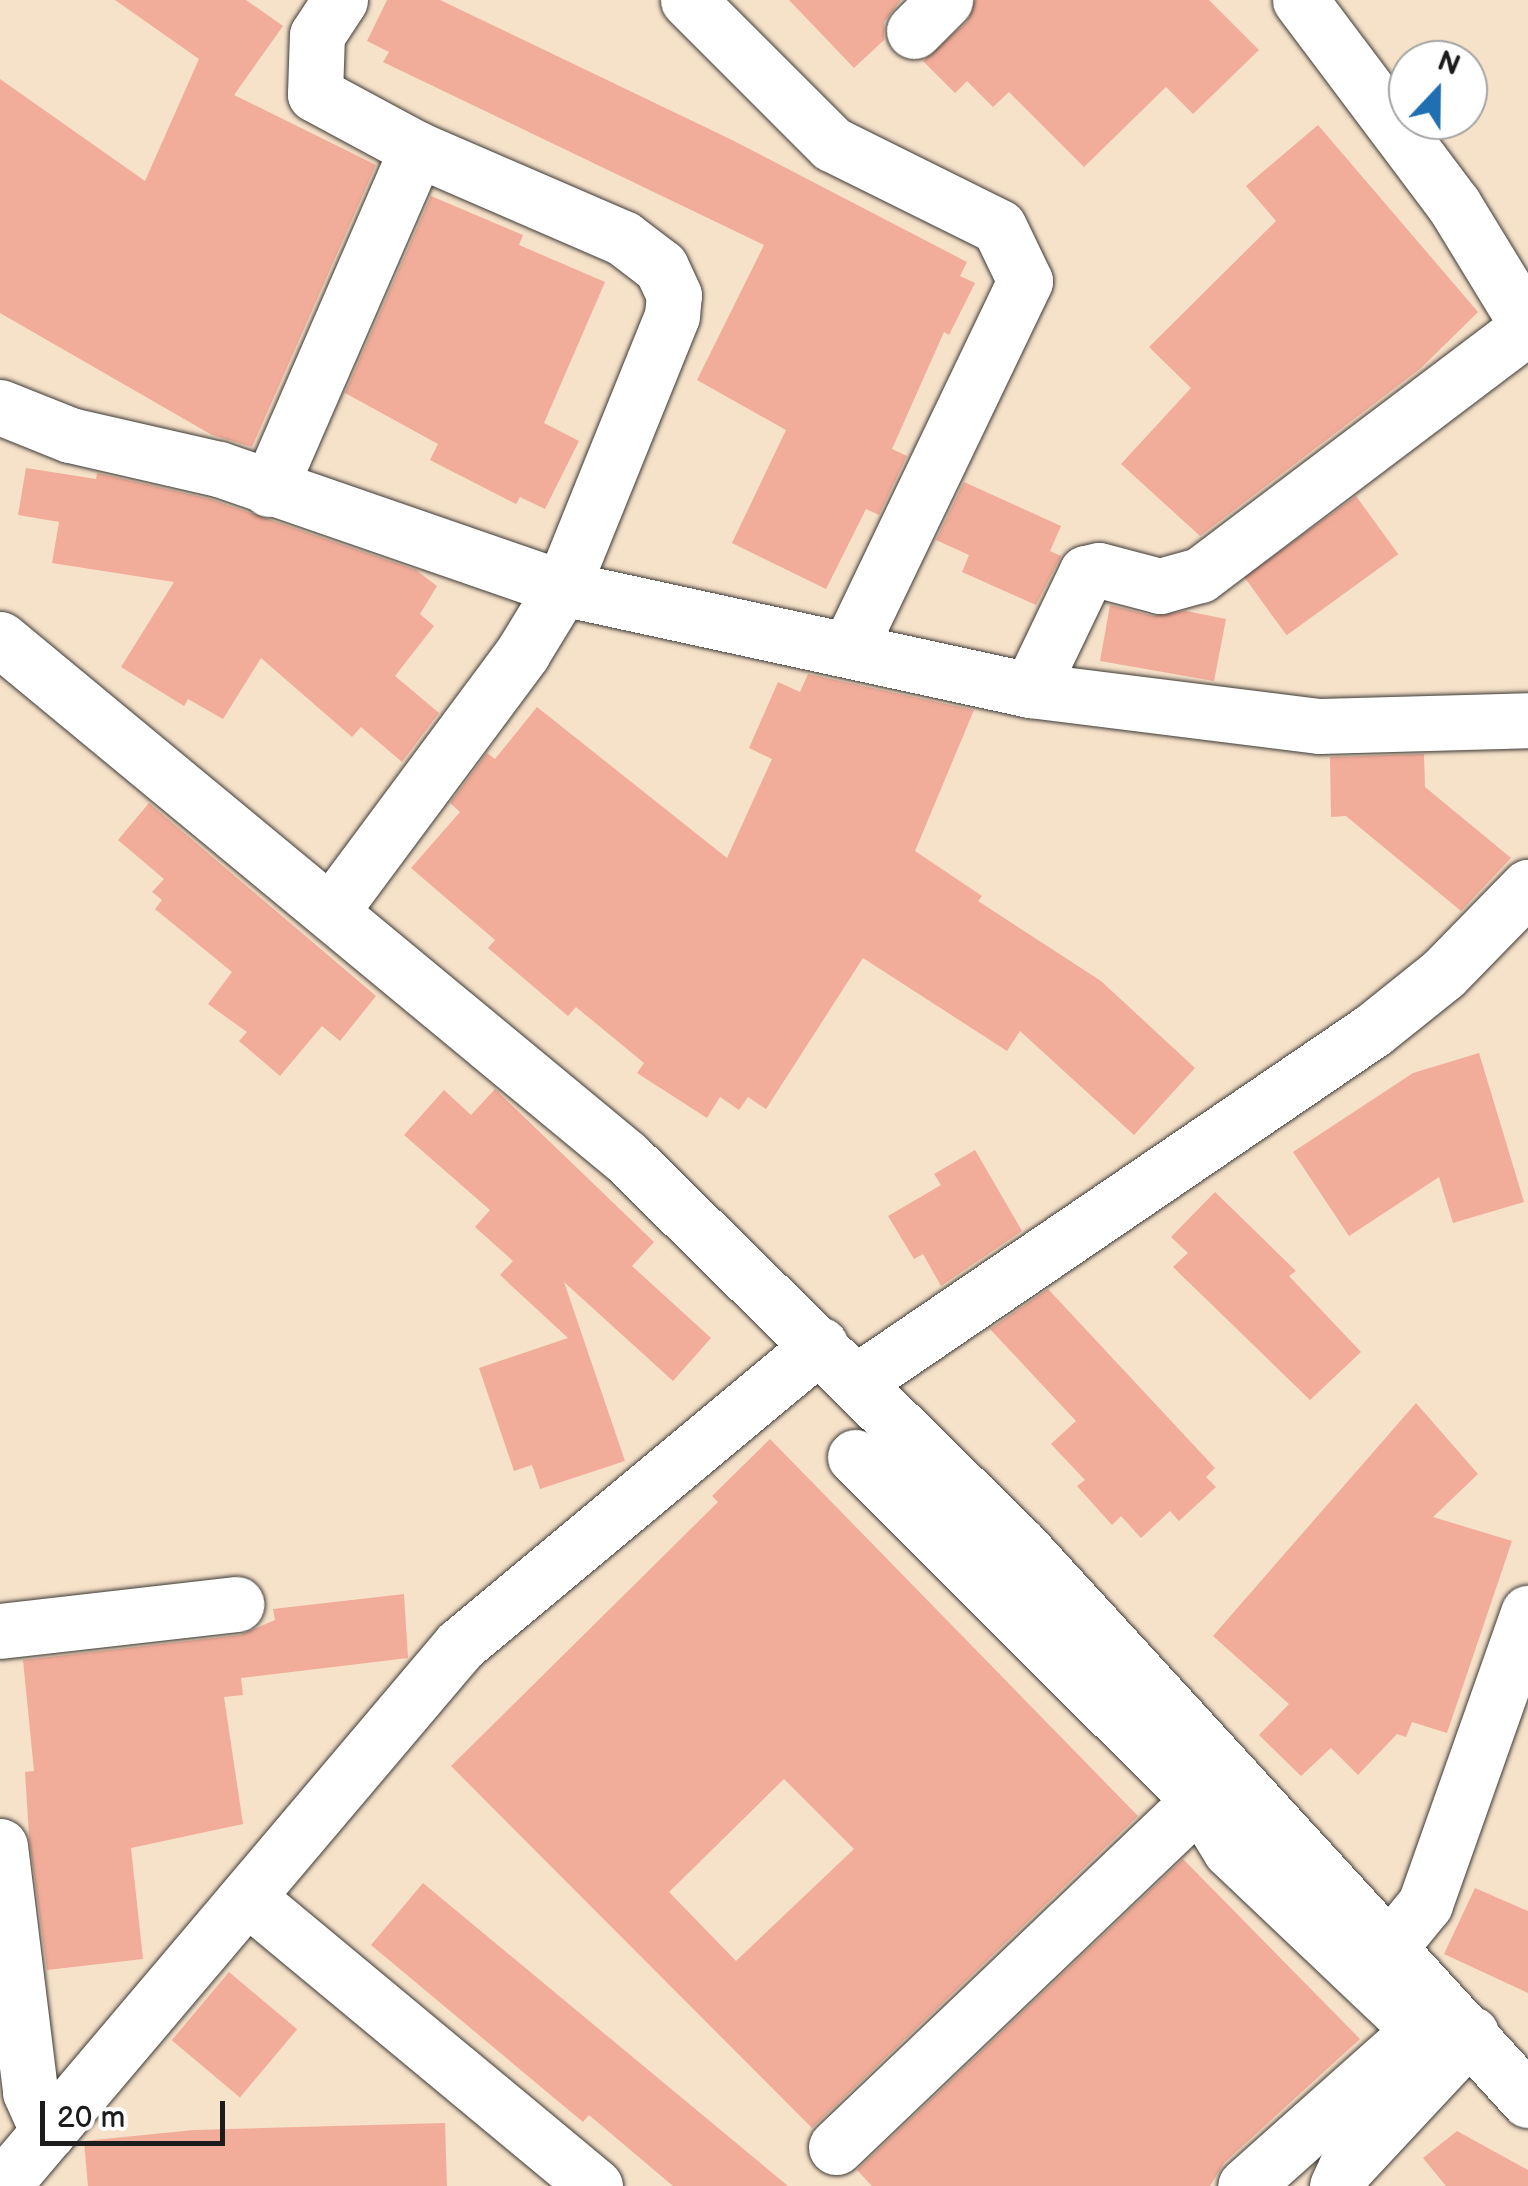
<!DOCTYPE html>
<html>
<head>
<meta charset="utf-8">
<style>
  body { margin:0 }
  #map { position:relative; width:1528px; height:2186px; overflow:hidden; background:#f6e1c9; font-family:"Balsamiq Sans",sans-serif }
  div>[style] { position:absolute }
  .building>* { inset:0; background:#f2ad9a; transform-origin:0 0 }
  .roads { filter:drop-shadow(0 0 2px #3d3a36) drop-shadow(0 0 2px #3d3a36) }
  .minor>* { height:55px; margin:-27.5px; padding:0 27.5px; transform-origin:27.5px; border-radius:27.5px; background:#fff }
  span { translate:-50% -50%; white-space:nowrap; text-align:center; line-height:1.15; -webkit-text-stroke:8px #fff; paint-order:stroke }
  .north { position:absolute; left:1388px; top:40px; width:100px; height:100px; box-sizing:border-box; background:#fff; border:2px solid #a4a4a4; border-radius:50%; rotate:22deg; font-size:28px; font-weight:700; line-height:40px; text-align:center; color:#1c1c1c }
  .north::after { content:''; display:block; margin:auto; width:35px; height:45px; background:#1f6fb2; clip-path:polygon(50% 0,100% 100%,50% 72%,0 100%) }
  .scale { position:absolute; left:40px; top:2101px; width:185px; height:45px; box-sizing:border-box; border:5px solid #1c1c1c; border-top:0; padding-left:12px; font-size:30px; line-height:35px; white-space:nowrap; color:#1c1c1c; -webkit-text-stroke:8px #fff; paint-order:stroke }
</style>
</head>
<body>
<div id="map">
  <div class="building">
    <div style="clip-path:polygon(115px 0,246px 0,283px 26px,234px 95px,376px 165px,252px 447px,212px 435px,0 313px,0 79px,145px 181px,199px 59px)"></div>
    <div style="clip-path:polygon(387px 0,440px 0,732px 140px,967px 262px,960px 276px,975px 283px,949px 335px,944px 332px,892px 449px,907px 456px,879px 515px,866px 509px,826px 589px,732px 543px,786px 430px,697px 380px,764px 245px,383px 62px,389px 52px,367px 41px)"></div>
    <div style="clip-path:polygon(789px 0,901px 0,884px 22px,884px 40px,854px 68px)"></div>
    <div style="clip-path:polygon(975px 0,1209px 0,1259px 50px,1193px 114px,1166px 87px,1084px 167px,1009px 92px,993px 107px,967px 81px,955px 93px,923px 61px,967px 22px)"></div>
    <div style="clip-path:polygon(1318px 125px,1478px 312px,1420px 369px,1200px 536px,1121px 464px,1191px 388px,1149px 347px,1276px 221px,1246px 186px)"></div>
    <div style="clip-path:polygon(431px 196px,523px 235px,519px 245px,605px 282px,544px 423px,579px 441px,545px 509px,520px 497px,516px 504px,430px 460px,438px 444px,345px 393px)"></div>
    <div style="clip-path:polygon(26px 468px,96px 479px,97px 473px,210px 499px,416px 570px,437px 586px,420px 614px,434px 626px,395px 676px,439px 713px,402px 762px,361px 727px,352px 737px,261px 658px,223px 719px,188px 699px,184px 706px,121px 667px,174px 582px,52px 563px,59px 522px,18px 515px)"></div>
    <div style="clip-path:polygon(964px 482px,1061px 526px,1050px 551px,1061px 556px,1036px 605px,962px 572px,969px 555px,936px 540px)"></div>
    <div style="left:1356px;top:496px;width:72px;height:138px;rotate:54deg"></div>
    <div style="clip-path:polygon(1110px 605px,1153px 616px,1186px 611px,1226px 619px,1214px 681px,1100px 661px)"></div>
    <div style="clip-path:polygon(808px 674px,974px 710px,915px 851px,982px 896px,978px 901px,1101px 981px,1195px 1068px,1134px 1135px,1020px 1031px,1007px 1051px,863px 958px,766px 1109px,748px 1097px,739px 1110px,720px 1097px,707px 1118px,637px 1073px,644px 1063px,576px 1007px,568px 1016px,488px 948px,495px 940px,411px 868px,460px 812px,450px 803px,487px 753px,495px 759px,537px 707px,727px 858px,772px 759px,749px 748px,778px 682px,800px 692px)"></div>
    <div style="clip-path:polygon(1424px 754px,1425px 787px,1511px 858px,1461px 911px,1346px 816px,1331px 817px,1330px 757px)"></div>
    <div style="clip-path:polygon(149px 803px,376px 996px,340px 1041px,322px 1026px,280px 1076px,239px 1041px,247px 1032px,208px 1004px,232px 972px,155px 909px,162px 900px,152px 892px,164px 879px,118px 840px)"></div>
    <div style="clip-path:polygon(1479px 1053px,1524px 1202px,1453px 1223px,1439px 1177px,1349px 1236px,1293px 1152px,1413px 1073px)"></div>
    <div style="clip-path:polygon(495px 1089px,654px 1242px,632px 1266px,711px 1338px,673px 1381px,564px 1282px,625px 1461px,540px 1489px,532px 1465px,514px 1471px,479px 1368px,568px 1338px,500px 1275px,513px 1261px,475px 1227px,490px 1210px,404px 1135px,444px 1090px,471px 1115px)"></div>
    <div style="clip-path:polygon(975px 1150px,1022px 1231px,941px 1286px,923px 1254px,914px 1259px,888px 1216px,941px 1185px,934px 1174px)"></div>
    <div style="clip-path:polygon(1215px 1192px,1296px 1271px,1289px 1276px,1361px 1352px,1310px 1400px,1173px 1267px,1188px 1253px,1171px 1237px)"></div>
    <div style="clip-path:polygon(1048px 1289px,1215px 1468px,1206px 1477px,1216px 1487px,1179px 1521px,1170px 1511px,1141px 1538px,1121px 1516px,1112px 1525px,1077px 1486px,1085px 1480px,1051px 1444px,1076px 1421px,990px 1329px)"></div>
    <div style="clip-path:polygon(1416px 1403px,1478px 1474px,1433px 1517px,1512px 1541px,1447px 1733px,1412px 1722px,1406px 1737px,1397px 1734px,1358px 1775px,1331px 1748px,1301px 1776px,1259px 1735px,1289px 1704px,1213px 1636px)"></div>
    <div style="clip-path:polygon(evenodd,770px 1439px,1138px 1816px,812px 2128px,451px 1766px,718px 1502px,712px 1496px,770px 1439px,784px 1779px,854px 1849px,736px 1961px,669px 1892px,784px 1779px)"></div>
    <div style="clip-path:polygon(404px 1594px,408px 1658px,241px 1678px,243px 1695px,224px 1697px,243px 1824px,131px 1848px,143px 1959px,47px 1970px,29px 1836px,25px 1772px,34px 1771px,23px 1660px,240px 1635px,275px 1620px,273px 1609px)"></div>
    <div style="clip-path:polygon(1183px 1859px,1360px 2039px,1224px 2163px,1210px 2186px,872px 2186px,857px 2170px)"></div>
    <div style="clip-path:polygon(423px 1883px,788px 2186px,673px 2186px,589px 2115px,583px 2122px,371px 1945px)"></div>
    <div style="clip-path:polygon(1475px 1888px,1528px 1911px,1528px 1993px,1444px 1954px)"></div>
    <div style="left:229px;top:1972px;width:89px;height:89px;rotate:40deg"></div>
    <div style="clip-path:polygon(445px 2123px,447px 2186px,88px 2186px,84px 2141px,194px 2130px)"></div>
    <div style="clip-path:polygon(1457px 2131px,1528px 2170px,1528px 2186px,1446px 2186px,1423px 2158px)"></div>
  </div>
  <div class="roads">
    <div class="minor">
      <div style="left:688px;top:0;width:204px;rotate:45deg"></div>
      <div style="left:832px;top:144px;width:186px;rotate:26.4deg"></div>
      <div style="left:999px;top:227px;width:60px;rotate:64.3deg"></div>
      <div style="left:1025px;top:281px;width:408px;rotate:115.6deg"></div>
      <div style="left:1300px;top:0;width:256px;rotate:53.1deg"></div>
      <div style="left:1454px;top:205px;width:142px;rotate:58.6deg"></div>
      <div style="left:914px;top:31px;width:44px;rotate:-45deg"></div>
      <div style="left:0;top:407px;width:75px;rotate:21.8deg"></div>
      <div style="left:70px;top:435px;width:153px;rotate:12.9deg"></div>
      <div style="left:219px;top:469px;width:363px;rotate:19.1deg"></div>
      <div style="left:562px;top:588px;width:479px;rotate:12.3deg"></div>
      <div style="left:1030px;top:690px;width:291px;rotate:7.1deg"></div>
      <div style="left:1319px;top:726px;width:209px;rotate:-1.6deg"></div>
      <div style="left:269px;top:489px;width:371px;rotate:-66.5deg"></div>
      <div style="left:0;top:639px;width:813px;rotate:39.61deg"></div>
      <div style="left:626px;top:1157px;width:554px;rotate:44.56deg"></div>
      <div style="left:1021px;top:1546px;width:751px;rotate:47.54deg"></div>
      <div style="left:1030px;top:690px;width:130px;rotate:-64.4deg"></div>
      <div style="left:1086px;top:573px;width:13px;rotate:-13deg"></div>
      <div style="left:1099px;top:570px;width:63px;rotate:14.7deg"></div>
      <div style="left:1160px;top:586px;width:41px;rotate:-15.4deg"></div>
      <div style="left:1200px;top:575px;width:411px;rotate:-37.1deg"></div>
      <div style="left:331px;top:911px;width:322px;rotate:-53.4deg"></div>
      <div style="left:523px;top:652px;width:75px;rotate:-58.6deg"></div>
      <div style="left:562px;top:588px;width:293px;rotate:-68deg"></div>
      <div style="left:672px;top:316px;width:21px;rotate:-85deg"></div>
      <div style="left:674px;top:295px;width:31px;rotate:-115deg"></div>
      <div style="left:661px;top:267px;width:48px;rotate:-142.7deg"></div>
      <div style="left:623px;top:238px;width:224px;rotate:-156.6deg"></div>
      <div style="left:417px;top:149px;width:116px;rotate:-151.7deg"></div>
      <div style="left:315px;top:94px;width:59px;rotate:-88.1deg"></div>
      <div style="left:317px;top:35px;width:42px;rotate:-56.7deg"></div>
      <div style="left:856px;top:1382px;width:625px;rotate:-34.25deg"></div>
      <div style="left:1373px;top:1030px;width:90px;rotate:-38.7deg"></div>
      <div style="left:1443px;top:974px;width:122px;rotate:-45.7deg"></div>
      <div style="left:855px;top:1457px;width:487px;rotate:44.9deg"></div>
      <div style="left:1200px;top:1801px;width:57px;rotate:58.5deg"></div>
      <div style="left:1230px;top:1850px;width:262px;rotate:43.5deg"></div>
      <div style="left:1420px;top:2030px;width:234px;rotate:138.3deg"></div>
      <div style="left:0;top:1631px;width:238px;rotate:-6.5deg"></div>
      <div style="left:0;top:1846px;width:248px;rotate:83deg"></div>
      <div style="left:30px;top:2092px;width:44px;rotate:65.8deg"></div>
      <div style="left:248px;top:1898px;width:451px;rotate:39.7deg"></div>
      <div style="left:1389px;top:1948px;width:57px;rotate:-50.7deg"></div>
      <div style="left:1425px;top:1904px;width:309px;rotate:-70.5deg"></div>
      <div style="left:836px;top:2147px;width:538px;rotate:-43.64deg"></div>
      <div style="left:2px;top:2186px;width:709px;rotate:-49.75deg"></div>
      <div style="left:460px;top:1645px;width:469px;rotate:-39.8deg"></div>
      <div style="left:1337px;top:2186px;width:19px;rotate:-65deg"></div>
      <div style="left:1345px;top:2169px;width:185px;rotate:-47deg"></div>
    </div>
  </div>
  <div class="north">N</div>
  <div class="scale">20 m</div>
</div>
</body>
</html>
